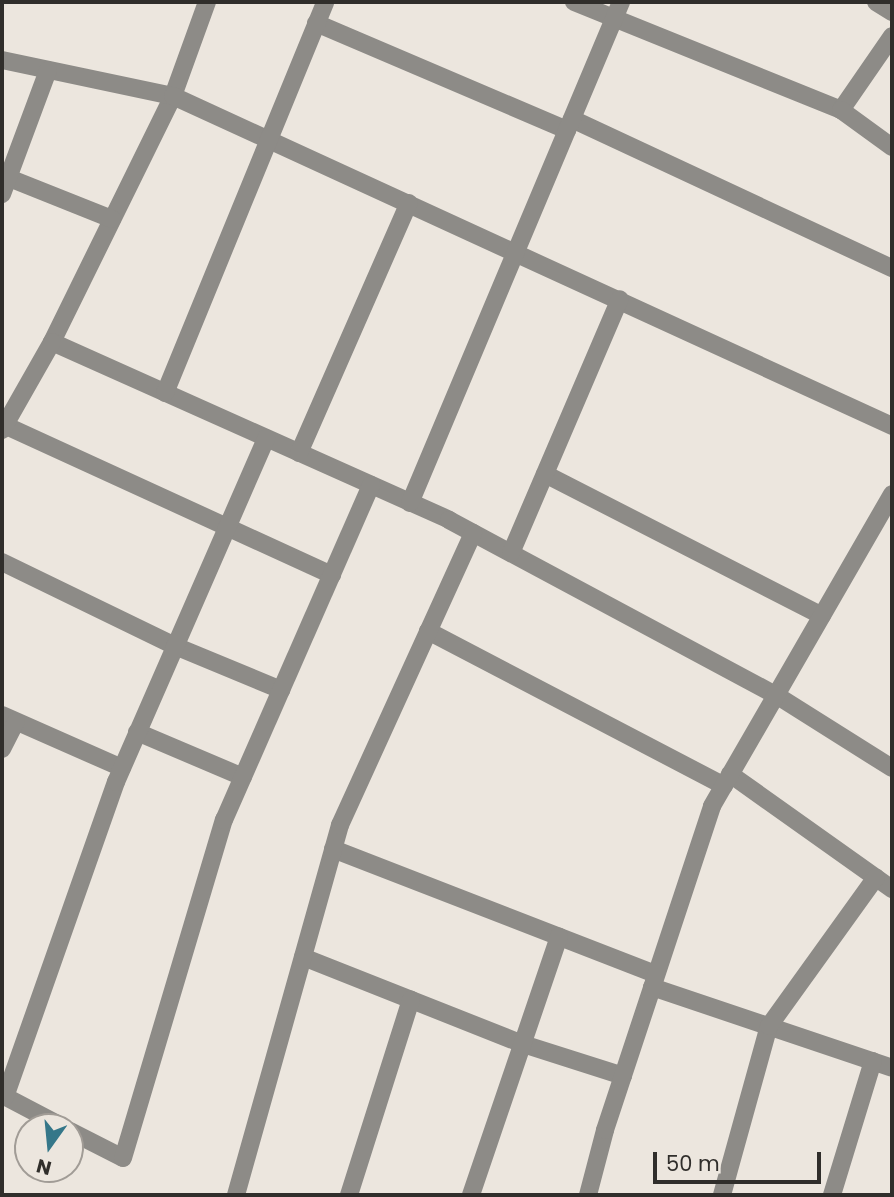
<!DOCTYPE html>
<html>
<head>
<meta charset="utf-8">
<style>
  body { margin:0 }
  #map { position:relative; width:894px; height:1197px; overflow:hidden; background:#ece6de; font-family:Poppins,sans-serif }
  div>[style] { position:absolute }
  .minor>* { height:18px; margin:-9px; padding:0 9px; transform-origin:9px; border-radius:9px; background:#8d8b87 }
  span { translate:-50% -50%; white-space:nowrap; text-align:center; line-height:1.15; -webkit-text-stroke:5px #ece6de; paint-order:stroke }
  .frame { position:absolute; inset:0; border:4px solid #302e2b; pointer-events:none }
  .north { position:absolute; left:14px; top:1113px; width:70px; height:70px; box-sizing:border-box; background:#ece6de; border:2px solid #a19c96; border-radius:50%; rotate:195deg; font-size:19px; font-weight:700; line-height:28px; text-align:center; color:#302e2b }
  .north::after { content:''; display:block; margin:auto; width:24px; height:32px; background:#357789; clip-path:polygon(50% 0,100% 100%,50% 72%,0 100%) }
  .scale { position:absolute; left:653px; top:1152px; width:168px; height:32px; box-sizing:border-box; border:4px solid #302e2b; border-top:0; padding-left:9px; font-size:21px; line-height:24px; white-space:nowrap; color:#302e2b; -webkit-text-stroke:5px #ece6de; paint-order:stroke }
</style>
</head>
<body>
<div id="map">
  <div class="minor">
    <div style="left:207px;top:2px;width:100px;rotate:109.9deg"></div>
    <div style="left:173px;top:96px;width:274px;rotate:116.2deg"></div>
    <div style="left:52px;top:342px;width:435px;rotate:24.1deg"></div>
    <div style="left:449px;top:520px;width:371px;rotate:28.2deg"></div>
    <div style="left:776px;top:695px;width:137px;rotate:32.2deg"></div>
    <div style="left:574px;top:2px;width:288px;rotate:22deg"></div>
    <div style="left:876px;top:2px;width:19px;rotate:32deg"></div>
    <div style="left:316px;top:23px;width:273px;rotate:23.1deg"></div>
    <div style="left:892px;top:36px;width:90px;rotate:124.6deg"></div>
    <div style="left:841px;top:110px;width:63px;rotate:36deg"></div>
    <div style="left:2px;top:60px;width:175px;rotate:11.9deg"></div>
    <div style="left:173px;top:96px;width:791px;rotate:24.65deg"></div>
    <div style="left:572px;top:119px;width:353px;rotate:25deg"></div>
    <div style="left:9px;top:178px;width:111px;rotate:21.7deg"></div>
    <div style="left:2px;top:194px;width:132px;rotate:-69.6deg"></div>
    <div style="left:165px;top:393px;width:422px;rotate:-67.7deg"></div>
    <div style="left:2px;top:424px;width:363px;rotate:24.6deg"></div>
    <div style="left:2px;top:430px;width:101px;rotate:-60.4deg"></div>
    <div style="left:299px;top:453px;width:273px;rotate:-66.3deg"></div>
    <div style="left:545px;top:474px;width:311px;rotate:27.1deg"></div>
    <div style="left:410px;top:503px;width:544px;rotate:-67.16deg"></div>
    <div style="left:511px;top:553px;width:276px;rotate:-66.8deg"></div>
    <div style="left:2px;top:562px;width:192px;rotate:25.9deg"></div>
    <div style="left:175px;top:646px;width:115px;rotate:22.5deg"></div>
    <div style="left:428px;top:631px;width:334px;rotate:27.6deg"></div>
    <div style="left:2px;top:715px;width:131px;rotate:23.8deg"></div>
    <div style="left:137px;top:732px;width:115px;rotate:23deg"></div>
    <div style="left:2px;top:749px;width:30px;rotate:-63deg"></div>
    <div style="left:730px;top:774px;width:199px;rotate:35.4deg"></div>
    <div style="left:333px;top:849px;width:346px;rotate:21.2deg"></div>
    <div style="left:303px;top:957px;width:237px;rotate:21.6deg"></div>
    <div style="left:523px;top:1044px;width:105px;rotate:17.7deg"></div>
    <div style="left:652px;top:987px;width:253px;rotate:18.6deg"></div>
    <div style="left:2px;top:1095px;width:69px;rotate:27.7deg"></div>
    <div style="left:5px;top:1097px;width:334px;rotate:-70.6deg"></div>
    <div style="left:116px;top:782px;width:375px;rotate:-66.4deg"></div>
    <div style="left:70px;top:1131px;width:59px;rotate:27deg"></div>
    <div style="left:123px;top:1158px;width:353px;rotate:-73.4deg"></div>
    <div style="left:224px;top:820px;width:366px;rotate:-66.3deg"></div>
    <div style="left:236px;top:1195px;width:384px;rotate:-74.3deg"></div>
    <div style="left:340px;top:825px;width:321px;rotate:-65.5deg"></div>
    <div style="left:349px;top:1195px;width:205px;rotate:-72.4deg"></div>
    <div style="left:471px;top:1195px;width:273px;rotate:-71.2deg"></div>
    <div style="left:588px;top:1195px;width:67px;rotate:-75.3deg"></div>
    <div style="left:605px;top:1130px;width:341px;rotate:-71.7deg"></div>
    <div style="left:712px;top:806px;width:360px;rotate:-60deg"></div>
    <div style="left:722px;top:1195px;width:175px;rotate:-74.5deg"></div>
    <div style="left:769px;top:1026px;width:183px;rotate:-54.3deg"></div>
    <div style="left:832px;top:1195px;width:140px;rotate:-73deg"></div>
  </div>
  <div class="frame"></div>
  <div class="north">N</div>
  <div class="scale">50 m</div>
</div>
</body>
</html>
